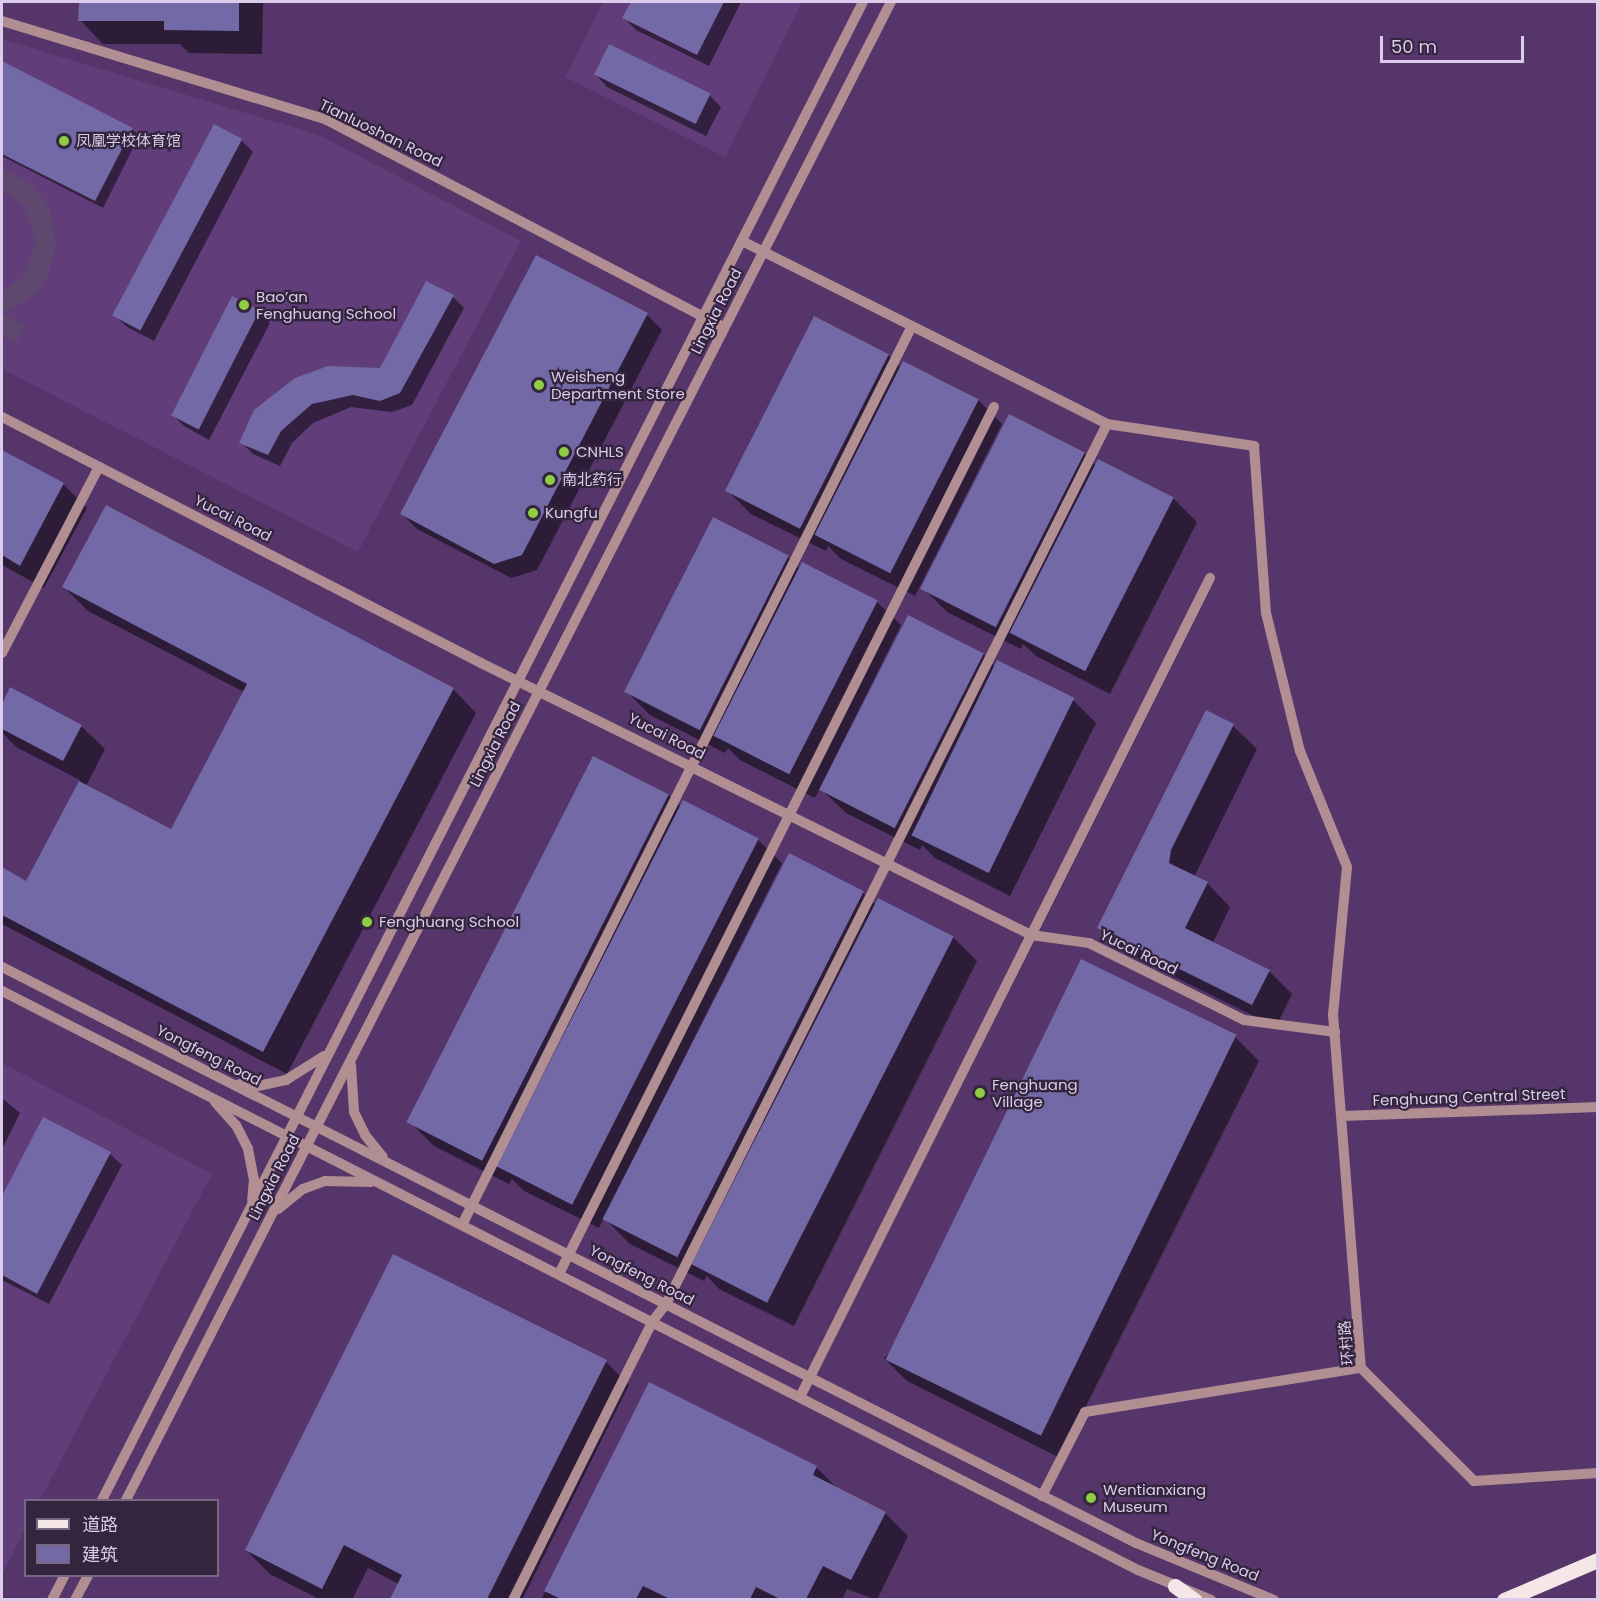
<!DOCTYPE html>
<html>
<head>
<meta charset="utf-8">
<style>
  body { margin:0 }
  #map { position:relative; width:1599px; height:1601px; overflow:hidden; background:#55356a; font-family:Poppins,"Noto Sans SC",sans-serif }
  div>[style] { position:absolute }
  .built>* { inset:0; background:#613d79 }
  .green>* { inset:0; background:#5e486e }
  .shadow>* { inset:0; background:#0007 }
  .building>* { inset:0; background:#7269a6; transform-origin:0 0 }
  .minor>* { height:10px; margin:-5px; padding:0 5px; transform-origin:5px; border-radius:5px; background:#b18e92 }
  .major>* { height:15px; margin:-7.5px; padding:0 7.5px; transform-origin:7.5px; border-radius:7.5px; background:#f5e6e8 }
  .dots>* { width:16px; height:16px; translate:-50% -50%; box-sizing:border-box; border:3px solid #33253d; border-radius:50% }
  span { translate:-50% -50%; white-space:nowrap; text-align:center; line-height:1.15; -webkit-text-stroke:4.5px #33253d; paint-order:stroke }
  .street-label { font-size:15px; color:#ddcbeb }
  .poi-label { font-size:15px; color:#ddcbeb }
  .left { translate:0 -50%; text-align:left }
  .frame { position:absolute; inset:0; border:3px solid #ddcbeb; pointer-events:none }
  .legend { position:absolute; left:24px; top:1499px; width:195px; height:78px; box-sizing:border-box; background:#33253d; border:2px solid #776783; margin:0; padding:8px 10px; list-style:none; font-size:18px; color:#ddcbeb }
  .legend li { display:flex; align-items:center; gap:12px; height:30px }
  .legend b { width:30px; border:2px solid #776783 }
  .scale { position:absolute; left:1380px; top:36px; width:144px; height:27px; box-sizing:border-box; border:3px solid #ddcbeb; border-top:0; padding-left:8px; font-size:18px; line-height:21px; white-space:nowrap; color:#ddcbeb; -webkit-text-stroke:4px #33253d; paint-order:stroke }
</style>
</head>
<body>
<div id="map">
  <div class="built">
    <div style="clip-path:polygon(603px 2px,802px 2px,725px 157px,565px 77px)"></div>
    <div style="clip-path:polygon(2px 39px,319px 135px,521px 241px,358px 552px,2px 369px)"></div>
    <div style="clip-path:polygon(2px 1063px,212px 1174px,40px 1500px,26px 1500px,25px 1529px,2px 1575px)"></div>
  </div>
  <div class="green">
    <div style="clip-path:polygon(2px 167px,30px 184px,41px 196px,50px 210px,56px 243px,48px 275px,39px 289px,27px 301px,2px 313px,25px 325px,16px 343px,2px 335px,2px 292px,24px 276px,36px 242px,25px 208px,2px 190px)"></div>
  </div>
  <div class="shadow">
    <div style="clip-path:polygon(80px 2px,263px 2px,262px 54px,189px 53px,180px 44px,103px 44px,80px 20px)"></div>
    <div style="clip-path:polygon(632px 2px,741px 2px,709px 66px,636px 30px,624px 18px)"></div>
    <div style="clip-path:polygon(610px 46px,709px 95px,721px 107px,706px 136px,607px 87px,596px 75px)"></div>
    <div style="clip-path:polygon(5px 64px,132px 129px,139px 136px,103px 208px,2px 156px,2px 72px)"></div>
    <div style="clip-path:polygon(241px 140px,253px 152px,154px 341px,127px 327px,115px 316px)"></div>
    <div style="clip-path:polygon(453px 297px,464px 308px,412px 405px,392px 412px,351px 407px,313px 423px,292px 443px,280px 466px,253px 454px,241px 442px,296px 379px,381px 370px)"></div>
    <div style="clip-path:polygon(259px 312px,270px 323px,209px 440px,184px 426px,172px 414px)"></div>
    <div style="clip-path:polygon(647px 315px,662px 330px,537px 570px,511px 578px,417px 529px,402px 514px)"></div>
    <div style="clip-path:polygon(814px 318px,889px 356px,901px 368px,904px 363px,978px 400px,1002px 424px,915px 596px,841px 559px,828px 546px,826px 551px,751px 514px,728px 491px)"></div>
    <div style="clip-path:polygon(2px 452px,63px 484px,87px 508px,44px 588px,2px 565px)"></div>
    <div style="clip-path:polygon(1084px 453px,1096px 466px,1173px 498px,1197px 522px,1110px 694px,1036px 656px,1023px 644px,1021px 649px,947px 612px,923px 588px)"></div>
    <div style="clip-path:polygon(788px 557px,800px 569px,877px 602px,901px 625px,815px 798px,740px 760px,728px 748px,725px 753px,650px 715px,627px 692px)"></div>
    <div style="clip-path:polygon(64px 587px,453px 689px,476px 713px,287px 1074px,2px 924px,2px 869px,27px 883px,80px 780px,16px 747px,2px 732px,2px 707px,11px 689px,81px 726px,105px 749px,86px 786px,171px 831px,244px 692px,88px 611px)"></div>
    <div style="clip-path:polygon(983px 654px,995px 667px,1073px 700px,1096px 723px,1010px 896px,935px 858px,922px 845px,920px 850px,846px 813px,822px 790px)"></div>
    <div style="clip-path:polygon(1233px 726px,1257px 749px,1194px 877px,1207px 883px,1230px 907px,1213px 943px,1269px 971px,1292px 994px,1276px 1027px,1122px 951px,1099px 928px)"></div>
    <div style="clip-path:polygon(594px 758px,669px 795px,681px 807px,758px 840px,782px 863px,599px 1228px,524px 1191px,512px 1179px,509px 1184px,434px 1146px,411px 1123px)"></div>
    <div style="clip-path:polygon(789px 855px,863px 893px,876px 905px,878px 900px,953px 937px,977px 961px,794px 1326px,719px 1289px,707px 1276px,704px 1281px,630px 1244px,606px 1220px)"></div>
    <div style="clip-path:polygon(1235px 1037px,1259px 1061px,1060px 1458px,907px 1381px,884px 1358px)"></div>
    <div style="clip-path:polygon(2px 1098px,20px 1113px,2px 1149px)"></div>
    <div style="clip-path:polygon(43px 1119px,110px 1154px,122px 1165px,49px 1304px,2px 1280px,2px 1199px)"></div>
    <div style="clip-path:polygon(606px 1362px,629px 1385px,522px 1600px,391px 1600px,399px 1584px,368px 1568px,352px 1600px,321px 1600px,270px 1574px,246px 1550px)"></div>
    <div style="clip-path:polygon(649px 1384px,816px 1467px,838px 1489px,885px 1513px,908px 1536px,877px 1600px,847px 1589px,842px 1600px,541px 1600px)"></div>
  </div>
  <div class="building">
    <div style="clip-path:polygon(79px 2px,239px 2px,239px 31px,164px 30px,164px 21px,78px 21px)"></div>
    <div style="clip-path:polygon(631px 2px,724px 2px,697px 55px,622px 18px)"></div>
    <div style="left:609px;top:44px;width:113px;height:34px;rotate:26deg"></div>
    <div style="clip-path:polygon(2px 61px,133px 128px,95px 201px,2px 154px)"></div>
    <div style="left:214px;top:124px;width:32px;height:217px;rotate:28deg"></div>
    <div style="clip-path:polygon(536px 255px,648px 313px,522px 555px,494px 564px,400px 514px)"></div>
    <div style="clip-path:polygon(426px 281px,454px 295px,400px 393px,380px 401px,353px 395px,312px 404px,281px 431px,268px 455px,239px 443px,254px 410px,295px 378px,328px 366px,380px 368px)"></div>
    <div style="left:232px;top:296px;width:31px;height:134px;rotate:27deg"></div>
    <div style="left:814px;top:316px;width:84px;height:196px;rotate:27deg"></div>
    <div style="left:903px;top:361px;width:85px;height:195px;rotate:27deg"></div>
    <div style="left:1009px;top:414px;width:85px;height:196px;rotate:27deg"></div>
    <div style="clip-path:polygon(2px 450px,64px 483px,20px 566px,2px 555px)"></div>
    <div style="left:1098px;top:459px;width:85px;height:195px;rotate:27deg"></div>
    <div style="clip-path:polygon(106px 505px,454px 688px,263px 1052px,2px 915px,2px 867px,26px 881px,79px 781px,171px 829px,247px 684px,62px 587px)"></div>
    <div style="left:713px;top:517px;width:85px;height:196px;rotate:27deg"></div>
    <div style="left:802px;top:562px;width:85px;height:195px;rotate:27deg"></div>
    <div style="left:908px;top:615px;width:85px;height:196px;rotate:27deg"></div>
    <div style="left:997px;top:660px;width:86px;height:195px;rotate:26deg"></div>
    <div style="clip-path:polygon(10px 687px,82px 725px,63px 761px,2px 729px,2px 704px)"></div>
    <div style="clip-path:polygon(1206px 710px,1234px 724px,1171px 850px,1169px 863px,1208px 882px,1185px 928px,1270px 970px,1252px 1005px,1097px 928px)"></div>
    <div style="left:593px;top:756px;width:85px;height:411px;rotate:27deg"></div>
    <div style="left:683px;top:800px;width:85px;height:411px;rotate:27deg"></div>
    <div style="left:789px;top:853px;width:84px;height:411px;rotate:27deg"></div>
    <div style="left:878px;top:898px;width:85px;height:411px;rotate:27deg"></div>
    <div style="left:1081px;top:959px;width:173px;height:446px;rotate:26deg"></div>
    <div style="clip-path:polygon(43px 1117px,111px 1152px,37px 1294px,2px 1275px,2px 1196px)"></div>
    <div style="clip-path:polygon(393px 1254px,607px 1360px,487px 1599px,390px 1599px,402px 1575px,344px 1545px,322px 1589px,245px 1550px)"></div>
    <div style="clip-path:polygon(649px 1382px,817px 1466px,813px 1475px,886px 1512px,851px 1580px,823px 1566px,806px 1599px,780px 1599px,756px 1587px,750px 1599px,670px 1599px,643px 1586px,636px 1599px,561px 1599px,544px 1591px)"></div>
  </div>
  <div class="minor">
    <div style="left:2px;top:21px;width:338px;rotate:16.9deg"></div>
    <div style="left:325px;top:119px;width:450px;rotate:27.6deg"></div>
    <div style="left:742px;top:241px;width:408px;rotate:26.6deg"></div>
    <div style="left:1107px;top:424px;width:149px;rotate:8.5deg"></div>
    <div style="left:1254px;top:446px;width:167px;rotate:85.9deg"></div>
    <div style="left:1266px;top:613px;width:142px;rotate:76.2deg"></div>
    <div style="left:1300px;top:751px;width:125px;rotate:67.9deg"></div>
    <div style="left:1347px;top:867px;width:148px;rotate:95.4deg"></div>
    <div style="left:1333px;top:1014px;width:355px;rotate:85.5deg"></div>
    <div style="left:1361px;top:1368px;width:160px;rotate:45deg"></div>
    <div style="left:1474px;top:1481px;width:124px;rotate:-3.7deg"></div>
    <div style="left:2px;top:417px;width:538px;rotate:27.18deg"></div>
    <div style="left:481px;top:663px;width:614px;rotate:26.31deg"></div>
    <div style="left:1031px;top:935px;width:59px;rotate:7.9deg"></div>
    <div style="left:1089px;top:943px;width:173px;rotate:26.4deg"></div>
    <div style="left:1244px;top:1020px;width:92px;rotate:7.5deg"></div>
    <div style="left:2px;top:653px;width:210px;rotate:-62.5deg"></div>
    <div style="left:2px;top:967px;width:1272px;rotate:26.93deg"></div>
    <div style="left:1136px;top:1543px;width:149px;rotate:22.4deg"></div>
    <div style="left:2px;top:991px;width:1275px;rotate:27.01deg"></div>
    <div style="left:1138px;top:1570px;width:79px;rotate:22.3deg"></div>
    <div style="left:351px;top:1065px;width:47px;rotate:86.3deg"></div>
    <div style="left:354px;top:1112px;width:25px;rotate:64deg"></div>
    <div style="left:365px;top:1135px;width:28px;rotate:51deg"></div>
    <div style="left:240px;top:1084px;width:18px;rotate:6deg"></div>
    <div style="left:258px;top:1086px;width:29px;rotate:-12deg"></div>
    <div style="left:286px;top:1080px;width:45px;rotate:-32.3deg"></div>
    <div style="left:215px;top:1102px;width:31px;rotate:48deg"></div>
    <div style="left:236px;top:1125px;width:27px;rotate:63deg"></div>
    <div style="left:248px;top:1149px;width:31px;rotate:79deg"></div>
    <div style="left:254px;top:1179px;width:21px;rotate:95deg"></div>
    <div style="left:1342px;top:1116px;width:256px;rotate:-2deg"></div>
    <div style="left:278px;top:1209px;width:32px;rotate:-39deg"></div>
    <div style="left:303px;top:1189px;width:23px;rotate:-20deg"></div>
    <div style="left:325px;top:1181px;width:46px;rotate:1.2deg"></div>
    <div style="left:462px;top:1225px;width:1005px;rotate:-63.41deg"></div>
    <div style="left:559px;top:1274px;width:970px;rotate:-63.36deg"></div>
    <div style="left:800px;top:1397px;width:916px;rotate:-63.41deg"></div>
    <div style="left:1042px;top:1496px;width:94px;rotate:-62.9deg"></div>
    <div style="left:1085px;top:1412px;width:279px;rotate:-9.1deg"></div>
    <div style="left:102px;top:1500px;width:1680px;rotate:-63.07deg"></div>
    <div style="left:126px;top:1500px;width:1682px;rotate:-62.95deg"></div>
    <div style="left:52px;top:1600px;width:27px;rotate:-63deg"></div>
    <div style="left:75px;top:1600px;width:27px;rotate:-62deg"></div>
    <div style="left:513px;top:1600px;width:311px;rotate:-63.4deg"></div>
    <div style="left:652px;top:1322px;width:23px;rotate:-52deg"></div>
    <div style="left:666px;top:1304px;width:984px;rotate:-63.38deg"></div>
  </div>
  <div class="major">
    <div style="left:1175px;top:1586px;width:24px;rotate:36deg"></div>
    <div style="left:1504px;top:1600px;width:102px;rotate:-23.1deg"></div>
  </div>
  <div class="dots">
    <div style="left:64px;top:141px;background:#8fcd42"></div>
    <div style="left:244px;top:305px;background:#8fcd42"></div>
    <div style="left:539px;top:385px;background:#8fcd42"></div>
    <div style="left:564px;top:452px;background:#8fcd42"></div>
    <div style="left:550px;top:480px;background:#8fcd42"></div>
    <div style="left:533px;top:513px;background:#8fcd42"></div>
    <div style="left:367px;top:922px;background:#8fcd42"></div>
    <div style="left:980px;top:1093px;background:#8fcd42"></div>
    <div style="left:1091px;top:1498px;background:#8fcd42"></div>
  </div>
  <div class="street-label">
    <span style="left:381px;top:133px;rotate:26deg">Tianluoshan Road</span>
    <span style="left:716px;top:311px;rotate:-63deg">Lingxia Road</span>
    <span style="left:233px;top:518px;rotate:27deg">Yucai Road</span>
    <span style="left:667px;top:736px;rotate:27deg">Yucai Road</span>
    <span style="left:495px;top:744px;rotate:-63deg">Lingxia Road</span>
    <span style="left:1139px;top:952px;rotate:26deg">Yucai Road</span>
    <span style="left:209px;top:1055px;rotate:27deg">Yongfeng Road</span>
    <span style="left:1469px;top:1097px;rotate:-2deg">Fenghuang Central Street</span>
    <span style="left:274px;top:1177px;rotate:-63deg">Lingxia Road</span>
    <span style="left:642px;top:1275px;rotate:27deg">Yongfeng Road</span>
    <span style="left:1346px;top:1343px;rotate:-95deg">环村路</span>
    <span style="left:1205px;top:1555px;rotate:22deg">Yongfeng Road</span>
  </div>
  <div class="poi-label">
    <span class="left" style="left:76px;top:141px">凤凰学校体育馆</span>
    <span class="left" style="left:256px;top:305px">Bao’an<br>Fenghuang School</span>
    <span class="left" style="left:551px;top:385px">Weisheng<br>Department Store</span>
    <span class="left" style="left:576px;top:452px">CNHLS</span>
    <span class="left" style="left:562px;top:480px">南北药行</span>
    <span class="left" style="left:545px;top:513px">Kungfu</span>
    <span class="left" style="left:379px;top:922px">Fenghuang School</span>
    <span class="left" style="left:992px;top:1093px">Fenghuang<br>Village</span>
    <span class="left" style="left:1103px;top:1498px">Wentianxiang<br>Museum</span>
  </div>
  <div class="frame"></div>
  <ul class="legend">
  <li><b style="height:8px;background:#f5e6e8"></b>道路</li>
  <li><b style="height:16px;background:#7269a6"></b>建筑</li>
  </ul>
  <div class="scale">50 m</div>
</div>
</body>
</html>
